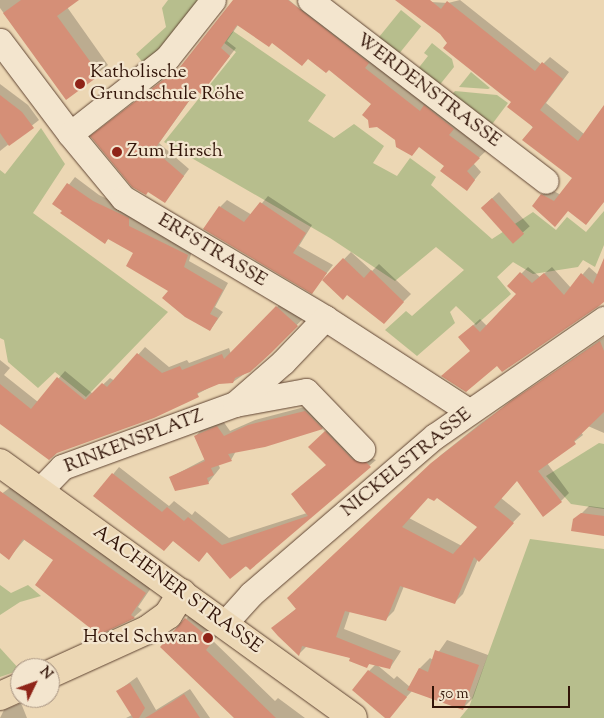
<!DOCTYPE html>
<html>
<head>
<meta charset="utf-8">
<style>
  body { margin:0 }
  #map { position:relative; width:604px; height:718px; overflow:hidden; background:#ecd7b4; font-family:"Sorts Mill Goudy",serif }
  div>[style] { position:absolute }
  .green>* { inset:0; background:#b7be8d; transform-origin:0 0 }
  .shadow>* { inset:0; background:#0003; transform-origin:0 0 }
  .building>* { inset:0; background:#d58f77; transform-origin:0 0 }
  .roads { filter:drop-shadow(0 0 1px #604533) drop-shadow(0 0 1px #604533) }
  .minor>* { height:25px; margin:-12.5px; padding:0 12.5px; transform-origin:12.5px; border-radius:12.5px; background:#f3e5ce }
  .major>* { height:28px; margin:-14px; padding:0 14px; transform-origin:14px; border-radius:14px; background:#ecd7b4 }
  .dots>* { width:14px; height:14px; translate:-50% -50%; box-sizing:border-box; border:2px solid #f3e5ce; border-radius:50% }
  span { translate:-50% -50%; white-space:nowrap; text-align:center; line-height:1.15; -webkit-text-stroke:4.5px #f3e5ce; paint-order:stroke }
  .poi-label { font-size:19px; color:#311408 }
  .left { translate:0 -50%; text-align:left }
  .right { translate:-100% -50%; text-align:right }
  .street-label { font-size:19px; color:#311408 }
  .north { position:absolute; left:10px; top:658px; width:50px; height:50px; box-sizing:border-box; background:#f3e5ce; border:1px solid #a5917f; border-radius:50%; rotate:48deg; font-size:14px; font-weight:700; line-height:20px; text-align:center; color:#311408 }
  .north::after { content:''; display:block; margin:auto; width:18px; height:22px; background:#8f2418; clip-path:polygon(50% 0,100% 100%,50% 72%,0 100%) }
  .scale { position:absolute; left:432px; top:686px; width:138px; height:22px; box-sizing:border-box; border:2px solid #311408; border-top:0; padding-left:6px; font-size:15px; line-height:18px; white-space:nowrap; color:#311408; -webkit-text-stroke:4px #f3e5ce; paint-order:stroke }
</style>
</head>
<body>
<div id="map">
  <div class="green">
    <div style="clip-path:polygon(168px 0,202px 0,174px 37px,144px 64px,136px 54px,166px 27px,162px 8px)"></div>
    <div style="left:401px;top:10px;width:26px;height:39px;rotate:39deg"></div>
    <div style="clip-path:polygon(233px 31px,326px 95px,308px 121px,334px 138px,354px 124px,384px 146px,373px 163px,397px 176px,410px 158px,436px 177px,431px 185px,492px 239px,533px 212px,556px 230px,567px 217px,586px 232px,604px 211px,604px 245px,595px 267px,583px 260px,578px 267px,533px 274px,513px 262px,497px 277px,511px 294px,476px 325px,456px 306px,450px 312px,455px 323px,417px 356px,385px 330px,406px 311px,412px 316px,464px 270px,436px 247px,395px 281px,330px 238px,164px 142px,236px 52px,223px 42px)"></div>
    <div style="clip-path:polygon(432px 43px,452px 59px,454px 67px,438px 87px,417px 70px,428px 56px,424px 53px)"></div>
    <div style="clip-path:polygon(471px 72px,490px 88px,488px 89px,459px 87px)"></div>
    <div style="clip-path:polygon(455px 91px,497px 95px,508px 103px,490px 127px,450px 97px)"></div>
    <div style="clip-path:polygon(41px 128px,65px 164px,33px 213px,168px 312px,86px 397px,55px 372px,38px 388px,8px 362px,4px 340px,0 338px,0 170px,5px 174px)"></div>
    <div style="clip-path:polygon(599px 443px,604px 444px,604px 509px,571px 504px,546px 476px)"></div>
    <div style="clip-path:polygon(530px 539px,604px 549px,604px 718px,460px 718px,469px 707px)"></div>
    <div style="clip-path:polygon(0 585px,11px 593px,28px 585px,41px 596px,20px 602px,0 615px)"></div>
    <div style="clip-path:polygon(0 648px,20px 670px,0 677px)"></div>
  </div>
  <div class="shadow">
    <div style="clip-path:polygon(0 0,77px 0,67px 7px,108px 65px,66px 98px,0 8px)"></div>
    <div style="clip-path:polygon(234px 0,289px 0,300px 9px,306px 2px,460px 121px,455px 127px,486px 151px,473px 163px,481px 172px,467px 189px,446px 166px,420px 146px,396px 139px,373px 104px,329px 68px,238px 25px,227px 41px,236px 48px,207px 85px,197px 90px,159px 143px,189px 169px,165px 201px,99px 130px,184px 64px)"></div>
    <div style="clip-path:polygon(397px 0,448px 3px,460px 0,542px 65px,550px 57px,569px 72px,546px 103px,584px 134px,604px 128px,604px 202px,569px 210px,542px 195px,548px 188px,561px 195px,574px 178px,512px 102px,440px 33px)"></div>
    <div style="clip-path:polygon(0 84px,28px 105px,39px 120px,0 151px)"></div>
    <div style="clip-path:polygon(75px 177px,99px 195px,135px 212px,135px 220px,193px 248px,189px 261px,228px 283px,215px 307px,223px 312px,210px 330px,135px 253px,109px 238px,105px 242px,54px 204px)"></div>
    <div style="left:499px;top:192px;width:46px;height:23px;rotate:48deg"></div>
    <div style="clip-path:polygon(268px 196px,312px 225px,299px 246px,333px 265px,312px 292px,220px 207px,227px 200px,252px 215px)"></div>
    <div style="clip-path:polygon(351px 252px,372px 271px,379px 264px,411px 294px,383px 322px,328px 276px)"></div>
    <div style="clip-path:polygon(604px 260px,604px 300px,472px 351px,460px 337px,480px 319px,487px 326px,518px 294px,509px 286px,528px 267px,540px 277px,552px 267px,571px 288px,589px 267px,598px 275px)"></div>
    <div style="clip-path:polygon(284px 300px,304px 318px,250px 370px,233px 382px,218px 383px,154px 417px,0 421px,0 360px,10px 368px,4px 375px,38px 402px,65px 371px,93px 394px,110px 378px,115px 381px,145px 347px,169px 367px,187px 360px,189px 363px,229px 348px,231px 354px)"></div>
    <div style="clip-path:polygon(evenodd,604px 337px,604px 433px,574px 420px,583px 435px,547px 463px,569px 493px,561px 501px,517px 480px,501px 498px,521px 514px,478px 559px,463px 594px,455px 602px,404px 586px,394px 611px,386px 619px,350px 611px,344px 629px,401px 651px,390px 668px,376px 664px,394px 679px,397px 676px,410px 687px,420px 668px,430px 658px,433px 660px,447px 640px,488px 655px,473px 698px,463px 708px,412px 691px,387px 718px,369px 671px,376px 664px,370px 663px,367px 666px,352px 658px,307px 646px,299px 654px,273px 628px,297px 608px,297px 590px,441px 455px,481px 423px,604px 337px,437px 496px,479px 526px,462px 546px,409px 518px,428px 497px,437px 496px)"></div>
    <div style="clip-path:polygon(312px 405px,328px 422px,322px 428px,236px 451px,231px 460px,218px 464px,220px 468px,208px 483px,171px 477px,205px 459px,195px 437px,201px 430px,223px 421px,230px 431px,255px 420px)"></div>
    <div style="clip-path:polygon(332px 425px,359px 453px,376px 460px,250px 568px,174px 540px,95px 496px,119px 467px,169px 506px,174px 501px,192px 515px,195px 511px,229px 538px,307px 513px,328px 464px,310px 447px)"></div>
    <div style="clip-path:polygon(12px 486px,153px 585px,138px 607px,142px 610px,134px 617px,99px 633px,55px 560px,25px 539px,9px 558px,0 552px,0 495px)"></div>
    <div style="clip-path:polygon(589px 506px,604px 508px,604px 535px,575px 520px)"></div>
    <div style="clip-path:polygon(194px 611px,221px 632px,213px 641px,275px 701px,278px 698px,305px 718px,236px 718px,186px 619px)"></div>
    <div style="clip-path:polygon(137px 677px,156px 710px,190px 689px,210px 718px,126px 718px,132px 715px,118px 691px)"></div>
    <div style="clip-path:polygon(21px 703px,27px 718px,0 718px,4px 710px)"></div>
  </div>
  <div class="building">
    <div style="clip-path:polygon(21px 0,79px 0,57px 16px,100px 75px,66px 100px,3px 13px)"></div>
    <div style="clip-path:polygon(233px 0,288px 0,369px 63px,365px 68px,420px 111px,424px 105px,454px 129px,449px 135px,480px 158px,467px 171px,475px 180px,467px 191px,440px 171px,444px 166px,419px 147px,412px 156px,396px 147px,395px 140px,377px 127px,369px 128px,368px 120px,362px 115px,371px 104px,329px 70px,326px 73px,308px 59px,302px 66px,272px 43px,269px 47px,237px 25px,221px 48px,230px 56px,201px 94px,196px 91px,154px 150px,184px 176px,165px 203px,148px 192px,146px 195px,132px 187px,90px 136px,180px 67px)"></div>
    <div style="clip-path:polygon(395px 0,430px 0,441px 9px,447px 1px,535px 71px,542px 62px,563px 79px,540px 110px,578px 141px,604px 105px,604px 202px,586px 225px,568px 211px,555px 227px,532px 206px,541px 194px,554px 201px,572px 178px,522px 140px,533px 127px,507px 107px,511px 102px,443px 48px,447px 43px,440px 34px)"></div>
    <div style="clip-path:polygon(0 95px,22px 112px,34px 128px,9px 146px,0 133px)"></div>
    <div style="clip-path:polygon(67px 183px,93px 201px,129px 218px,129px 226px,188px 255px,184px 267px,223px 290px,210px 314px,218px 318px,210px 331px,185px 317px,162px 298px,168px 291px,126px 266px,133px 253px,108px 239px,105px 244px,60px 213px,62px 211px,52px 204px)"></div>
    <div style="left:492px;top:198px;width:48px;height:15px;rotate:48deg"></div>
    <div style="clip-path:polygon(260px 202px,306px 233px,293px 253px,327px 273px,312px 294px,203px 229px,219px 206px,244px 222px)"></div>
    <div style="clip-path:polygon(343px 258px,364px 278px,371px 270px,404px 302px,384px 324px,347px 295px,343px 300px,322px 280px)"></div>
    <div style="clip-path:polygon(604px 258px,604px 302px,599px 306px,502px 372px,497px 366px,466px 392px,441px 376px,470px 351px,458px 337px,473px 325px,480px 332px,516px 294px,507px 286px,520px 272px,532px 283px,544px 273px,564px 295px,581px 273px,593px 284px)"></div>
    <div style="clip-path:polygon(276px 306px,298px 326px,271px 353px,250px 372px,235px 378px,233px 383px,219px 384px,197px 393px,199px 397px,154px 418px,57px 453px,49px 460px,0 424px,0 384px,31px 409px,57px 377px,85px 400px,102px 383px,107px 387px,137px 353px,162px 373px,180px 366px,182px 370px,222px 354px,224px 359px)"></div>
    <div style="clip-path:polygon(evenodd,600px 341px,604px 351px,604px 412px,574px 441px,576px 444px,538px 471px,562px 502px,543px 517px,517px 481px,494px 507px,514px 523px,479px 562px,474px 557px,455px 604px,400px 586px,386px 621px,345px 611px,336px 637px,393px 660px,390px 669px,369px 664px,367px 668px,349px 661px,350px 658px,302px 646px,299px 656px,278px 636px,271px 628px,296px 609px,287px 598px,431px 463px,511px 401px,600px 341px,428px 498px,434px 501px,437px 498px,477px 527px,453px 554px,402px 527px,428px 498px)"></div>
    <div style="clip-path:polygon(305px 411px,323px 429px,265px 447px,228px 454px,232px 461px,211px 468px,214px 475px,207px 478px,209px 484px,175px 491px,169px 477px,205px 461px,194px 436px,217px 426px,224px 436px,248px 425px)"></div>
    <div style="clip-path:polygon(325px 431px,352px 459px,366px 462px,371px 467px,250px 570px,246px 566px,230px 579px,207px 552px,199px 562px,173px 541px,164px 551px,93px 496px,112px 473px,162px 512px,167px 507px,184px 521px,188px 517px,222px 545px,308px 516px,291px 494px,326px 465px,308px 447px)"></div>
    <div style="clip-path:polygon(0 491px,146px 593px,131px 615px,135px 618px,99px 635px,35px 585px,53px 560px,23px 539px,9px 560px,0 553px)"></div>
    <div style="clip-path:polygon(581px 513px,604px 516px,604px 536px,571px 531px,573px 519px)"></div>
    <div style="clip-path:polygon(185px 618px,213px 641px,206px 650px,276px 718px,234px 718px,160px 647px)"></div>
    <div style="clip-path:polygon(435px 650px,479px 665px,463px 710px,407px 690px,419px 668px,428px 672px)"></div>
    <div style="clip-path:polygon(368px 670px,407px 697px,390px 718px,385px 718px,352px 690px)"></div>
    <div style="clip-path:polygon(130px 683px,145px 708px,139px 718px,133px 718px,116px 691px)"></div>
    <div style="clip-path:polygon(184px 694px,200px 718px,145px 718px,172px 702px)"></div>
  </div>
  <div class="roads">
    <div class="minor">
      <div style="left:310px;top:0;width:297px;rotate:37.5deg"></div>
      <div style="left:0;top:41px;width:116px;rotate:53deg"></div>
      <div style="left:70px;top:134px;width:83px;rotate:50.4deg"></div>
      <div style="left:123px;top:198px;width:235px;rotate:30.7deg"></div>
      <div style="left:325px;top:318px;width:171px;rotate:32.9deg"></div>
      <div style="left:70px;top:134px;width:123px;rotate:-38.1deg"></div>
      <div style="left:167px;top:58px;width:74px;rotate:-51.6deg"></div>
      <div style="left:235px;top:404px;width:72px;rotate:-10.4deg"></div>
      <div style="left:306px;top:391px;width:81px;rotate:46deg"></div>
      <div style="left:39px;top:491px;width:33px;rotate:-46deg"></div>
      <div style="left:62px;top:467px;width:184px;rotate:-20deg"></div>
      <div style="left:235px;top:404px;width:64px;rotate:-41.2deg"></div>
      <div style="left:283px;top:362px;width:61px;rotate:-46.3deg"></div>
      <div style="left:224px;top:624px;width:40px;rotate:-48deg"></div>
      <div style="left:251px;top:594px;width:243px;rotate:-40.7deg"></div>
      <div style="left:435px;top:436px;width:206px;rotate:-34.7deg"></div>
    </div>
    <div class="major">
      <div style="left:0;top:463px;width:435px;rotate:35.8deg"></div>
      <div style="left:50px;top:674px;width:107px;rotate:-24.4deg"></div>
      <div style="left:147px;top:630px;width:26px;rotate:-36deg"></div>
      <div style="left:168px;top:615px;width:26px;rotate:-58deg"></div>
      <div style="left:0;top:696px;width:22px;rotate:-24deg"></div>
    </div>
  </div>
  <div class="dots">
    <div style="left:80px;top:84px;background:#8f2418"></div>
    <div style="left:117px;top:152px;background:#8f2418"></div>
    <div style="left:208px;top:638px;background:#8f2418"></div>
  </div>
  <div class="poi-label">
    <span class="left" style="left:90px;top:84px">Katholische<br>Grundschule Röhe</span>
    <span class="left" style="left:127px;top:152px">Zum Hirsch</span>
    <span class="right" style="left:198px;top:638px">Hotel Schwan</span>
  </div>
  <div class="street-label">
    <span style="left:428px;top:91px;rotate:37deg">WERDENSTRASSE</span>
    <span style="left:212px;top:251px;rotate:31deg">ERFSTRASSE</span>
    <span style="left:134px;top:442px;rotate:-21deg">RINKENSPLATZ</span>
    <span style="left:407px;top:463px;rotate:-39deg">NICKELSTRASSE</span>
    <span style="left:177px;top:590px;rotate:36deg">AACHENER STRASSE</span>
  </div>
  <div class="north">N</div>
  <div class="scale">50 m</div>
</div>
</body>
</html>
